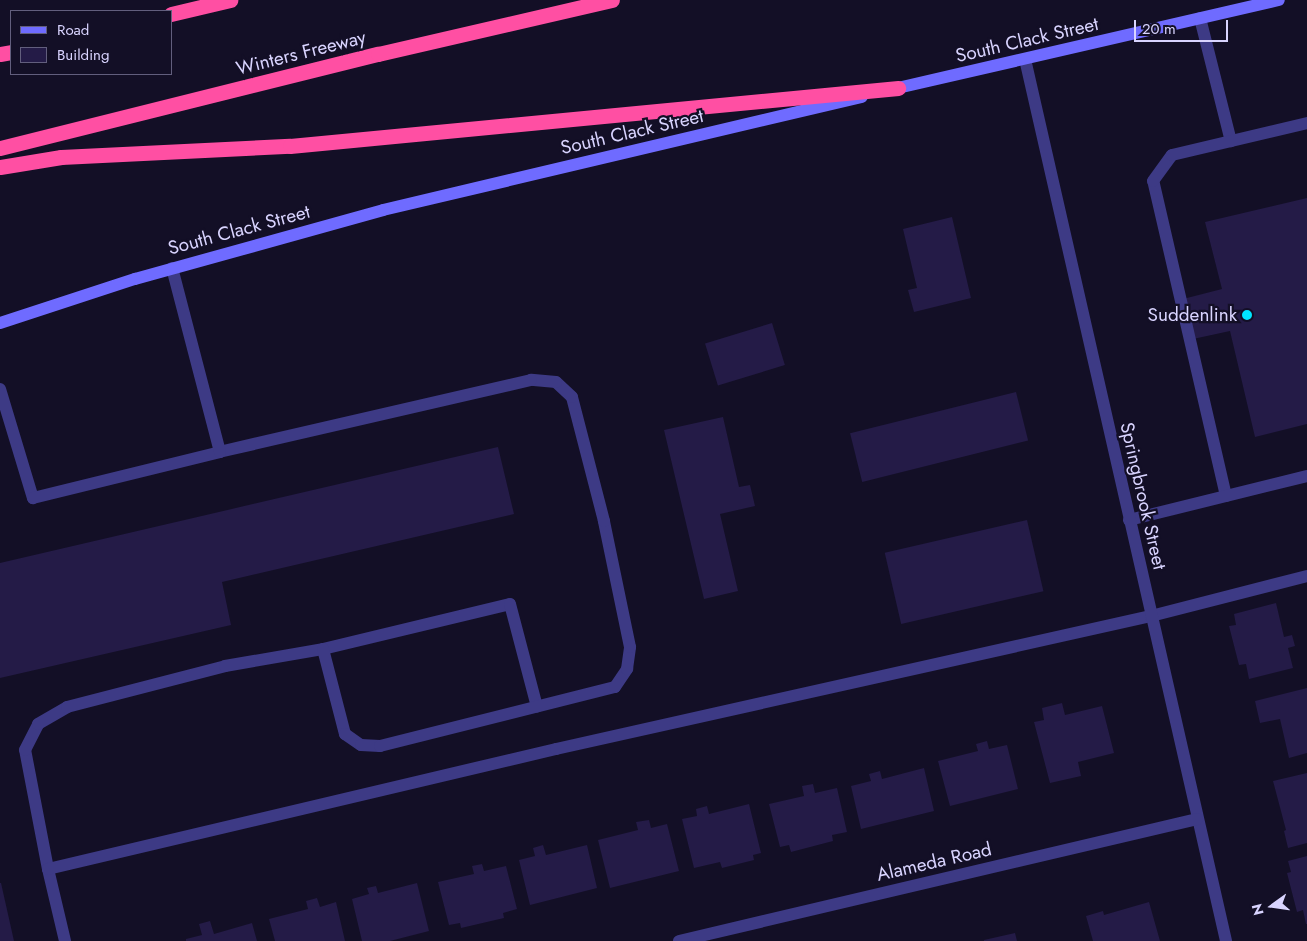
<!DOCTYPE html>
<html>
<head>
<meta charset="utf-8">
<style>
  body { margin:0 }
  #map { position:relative; width:1307px; height:941px; overflow:hidden; background:#130f26; font-family:Jost,sans-serif }
  div>[style] { position:absolute }
  .building>* { inset:0; background:#241b47; transform-origin:0 0 }
  .lane>* { height:12px; margin:-6px; padding:0 6px; transform-origin:6px; border-radius:6px; background:#3d3a85 }
  .street>* { height:12px; margin:-6px; padding:0 6px; transform-origin:6px; border-radius:6px; background:#3d3a85 }
  .secondary>* { height:12px; margin:-6px; padding:0 6px; transform-origin:6px; border-radius:6px; background:#6f6bff }
  .highway>* { height:15px; margin:-7.5px; padding:0 7.5px; transform-origin:7.5px; border-radius:7.5px; background:#ff4fa3 }
  .dots>* { width:14px; height:14px; translate:-50% -50%; box-sizing:border-box; border:2px solid #130f26; border-radius:50% }
  span { translate:-50% -50%; white-space:nowrap; text-align:center; line-height:1.15; -webkit-text-stroke:4.5px #130f26; paint-order:stroke }
  .street-label { font-size:19px; color:#d9d4ff }
  .poi-label { font-size:19px; color:#d9d4ff }
  .right { translate:-100% -50%; text-align:right }
  .legend { position:absolute; left:10px; top:10px; width:162px; height:65px; box-sizing:border-box; background:#130f26; border:1px solid #625e7d; margin:0; padding:6px 9px; list-style:none; font-size:15px; color:#d9d4ff }
  .legend li { display:flex; align-items:center; gap:10px; height:25px }
  .legend b { width:25px; border:1px solid #625e7d }
  .north { position:absolute; left:1247px; top:881px; width:50px; height:50px; -webkit-text-stroke:4px #130f26; paint-order:stroke; rotate:256deg; font-size:14px; font-weight:700; line-height:20px; text-align:center; color:#d9d4ff }
  .north::after { content:''; display:block; margin:auto; width:18px; height:22px; background:#d9d4ff; clip-path:polygon(50% 0,100% 100%,50% 72%,0 100%) }
  .scale { position:absolute; left:1134px; top:20px; width:94px; height:22px; box-sizing:border-box; border:2px solid #d9d4ff; border-top:0; padding-left:6px; font-size:15px; line-height:18px; white-space:nowrap; color:#d9d4ff; -webkit-text-stroke:4px #130f26; paint-order:stroke }
</style>
</head>
<body>
<div id="map">
  <div class="building">
    <div style="clip-path:polygon(1307px 198px,1307px 424px,1255px 437px,1230px 331px,1193px 339px,1183px 299px,1222px 289px,1205px 222px)"></div>
    <div style="clip-path:polygon(952px 217px,971px 298px,914px 312px,908px 290px,917px 288px,903px 229px)"></div>
    <div style="left:772px;top:323px;width:44px;height:70px;rotate:73deg"></div>
    <div style="left:1016px;top:392px;width:50px;height:171px;rotate:76deg"></div>
    <div style="clip-path:polygon(723px 417px,739px 487px,750px 485px,755px 506px,720px 514px,738px 591px,704px 599px,664px 430px)"></div>
    <div style="clip-path:polygon(498px 447px,514px 514px,222px 582px,231px 625px,0 678px,0 563px)"></div>
    <div style="left:1027px;top:520px;width:73px;height:146px;rotate:77deg"></div>
    <div style="clip-path:polygon(1276px 603px,1284px 637px,1292px 635px,1295px 646px,1288px 648px,1293px 668px,1249px 679px,1246px 664px,1239px 665px,1229px 626px,1236px 625px,1234px 614px)"></div>
    <div style="clip-path:polygon(1307px 688px,1307px 753px,1289px 758px,1280px 719px,1260px 723px,1255px 701px)"></div>
    <div style="clip-path:polygon(1062px 703px,1065px 715px,1102px 706px,1114px 753px,1078px 762px,1081px 776px,1050px 783px,1034px 722px,1044px 720px,1042px 708px)"></div>
    <div style="clip-path:polygon(987px 741px,989px 749px,1007px 745px,1018px 789px,950px 806px,938px 761px,978px 751px,976px 744px)"></div>
    <div style="clip-path:polygon(924px 768px,934px 811px,861px 829px,851px 786px,871px 781px,869px 774px,880px 771px,882px 779px)"></div>
    <div style="clip-path:polygon(1307px 773px,1307px 843px,1288px 848px,1284px 831px,1286px 830px,1273px 781px)"></div>
    <div style="clip-path:polygon(813px 784px,815px 793px,837px 788px,847px 832px,832px 835px,833px 841px,791px 852px,789px 845px,780px 847px,769px 804px,804px 796px,802px 786px)"></div>
    <div style="clip-path:polygon(749px 804px,761px 853px,753px 855px,754px 860px,722px 868px,720px 862px,694px 868px,682px 819px,697px 816px,696px 809px,707px 806px,709px 814px)"></div>
    <div style="clip-path:polygon(649px 820px,651px 828px,667px 824px,679px 871px,610px 888px,598px 840px,638px 830px,636px 822px)"></div>
    <div style="clip-path:polygon(543px 845px,546px 855px,587px 845px,597px 888px,530px 905px,519px 860px,535px 856px,533px 848px)"></div>
    <div style="clip-path:polygon(1307px 856px,1307px 924px,1306px 924px,1303px 910px,1297px 912px,1287px 873px,1291px 872px,1288px 861px)"></div>
    <div style="clip-path:polygon(482px 864px,484px 871px,506px 866px,517px 909px,503px 913px,504px 918px,461px 928px,460px 923px,449px 925px,438px 882px,474px 874px,472px 866px)"></div>
    <div style="clip-path:polygon(0 883px,1px 883px,14px 941px,0 941px)"></div>
    <div style="clip-path:polygon(417px 883px,429px 931px,390px 941px,362px 941px,352px 899px,369px 894px,367px 888px,376px 886px,378px 893px)"></div>
    <div style="clip-path:polygon(317px 898px,320px 907px,336px 902px,345px 941px,275px 941px,269px 919px,308px 909px,306px 901px)"></div>
    <div style="clip-path:polygon(1149px 902px,1160px 941px,1093px 941px,1086px 916px,1103px 911px,1104px 915px)"></div>
    <div style="clip-path:polygon(210px 921px,214px 934px,252px 923px,257px 941px,186px 941px,186px 939px,202px 935px,199px 924px)"></div>
    <div style="clip-path:polygon(1015px 933px,1017px 941px,984px 941px,984px 940px)"></div>
  </div>
  <div class="lane">
    <div style="left:1200px;top:18px;width:127px;rotate:75.9deg"></div>
    <div style="left:0;top:389px;width:114px;rotate:73.2deg"></div>
    <div style="left:33px;top:498px;width:193px;rotate:-13.8deg"></div>
    <div style="left:1226px;top:496px;width:323px;rotate:-103deg"></div>
    <div style="left:1153px;top:181px;width:32px;rotate:-54deg"></div>
    <div style="left:1172px;top:155px;width:139px;rotate:-13.3deg"></div>
    <div style="left:1129px;top:520px;width:183px;rotate:-13.9deg"></div>
    <div style="left:323px;top:649px;width:192px;rotate:-13.5deg"></div>
    <div style="left:510px;top:604px;width:106px;rotate:75.3deg"></div>
    <div style="left:48px;top:869px;width:121px;rotate:-100.9deg"></div>
    <div style="left:25px;top:750px;width:29px;rotate:-63deg"></div>
    <div style="left:38px;top:724px;width:34px;rotate:-30deg"></div>
    <div style="left:67px;top:707px;width:163px;rotate:-14.5deg"></div>
    <div style="left:225px;top:666px;width:99px;rotate:-9.8deg"></div>
    <div style="left:323px;top:649px;width:88px;rotate:75.5deg"></div>
    <div style="left:345px;top:734px;width:19px;rotate:35deg"></div>
    <div style="left:361px;top:745px;width:19px;rotate:3deg"></div>
    <div style="left:380px;top:746px;width:242px;rotate:-14.1deg"></div>
    <div style="left:615px;top:687px;width:22px;rotate:-56deg"></div>
    <div style="left:627px;top:669px;width:22px;rotate:-82deg"></div>
    <div style="left:630px;top:647px;width:129px;rotate:-101.7deg"></div>
    <div style="left:604px;top:521px;width:128px;rotate:-104.5deg"></div>
    <div style="left:572px;top:397px;width:22px;rotate:-137deg"></div>
    <div style="left:556px;top:382px;width:25px;rotate:-175deg"></div>
    <div style="left:531px;top:380px;width:319px;rotate:167deg"></div>
    <div style="left:220px;top:452px;width:190px;rotate:-104.6deg"></div>
    <div style="left:65px;top:941px;width:74px;rotate:-103.3deg"></div>
    <div style="left:48px;top:869px;width:522px;rotate:-13.29deg"></div>
    <div style="left:556px;top:749px;width:610px;rotate:-12.6deg"></div>
    <div style="left:1151px;top:616px;width:161px;rotate:-14.4deg"></div>
  </div>
  <div class="street">
    <div style="left:1025px;top:59px;width:905px;rotate:77.16deg"></div>
    <div style="left:679px;top:941px;width:532px;rotate:-13.25deg"></div>
  </div>
  <div class="secondary">
    <div style="left:889px;top:90px;width:400px;rotate:-13deg"></div>
    <div style="left:0;top:323px;width:142px;rotate:-18.1deg"></div>
    <div style="left:135px;top:279px;width:257px;rotate:-15.5deg"></div>
    <div style="left:383px;top:210px;width:492px;rotate:-13.3deg"></div>
  </div>
  <div class="highway">
    <div style="left:171px;top:14px;width:61px;rotate:-13.3deg"></div>
    <div style="left:0;top:54px;width:11px;rotate:-10deg"></div>
    <div style="left:0;top:148px;width:390px;rotate:-14deg"></div>
    <div style="left:378px;top:54px;width:240px;rotate:-13deg"></div>
    <div style="left:0;top:167px;width:62px;rotate:-9.3deg"></div>
    <div style="left:61px;top:157px;width:229px;rotate:-2.8deg"></div>
    <div style="left:290px;top:146px;width:611px;rotate:-5.45deg"></div>
  </div>
  <div class="dots">
    <div style="left:1247px;top:315px;background:#00e5ff"></div>
  </div>
  <div class="street-label">
    <span style="left:1027px;top:40px;rotate:-13deg">South Clack Street</span>
    <span style="left:301px;top:53px;rotate:-14deg">Winters Freeway</span>
    <span style="left:632px;top:132px;rotate:-13deg">South Clack Street</span>
    <span style="left:239px;top:230px;rotate:-15deg">South Clack Street</span>
    <span style="left:1143px;top:496px;rotate:77deg">Springbrook Street</span>
    <span style="left:934px;top:862px;rotate:-13deg">Alameda Road</span>
  </div>
  <div class="poi-label">
    <span class="right" style="left:1237px;top:315px">Suddenlink</span>
  </div>
  <ul class="legend">
  <li><b style="height:6px;background:#6f6bff"></b>Road</li>
  <li><b style="height:14px;background:#241b47"></b>Building</li>
  </ul>
  <div class="north">N</div>
  <div class="scale">20 m</div>
</div>
</body>
</html>
